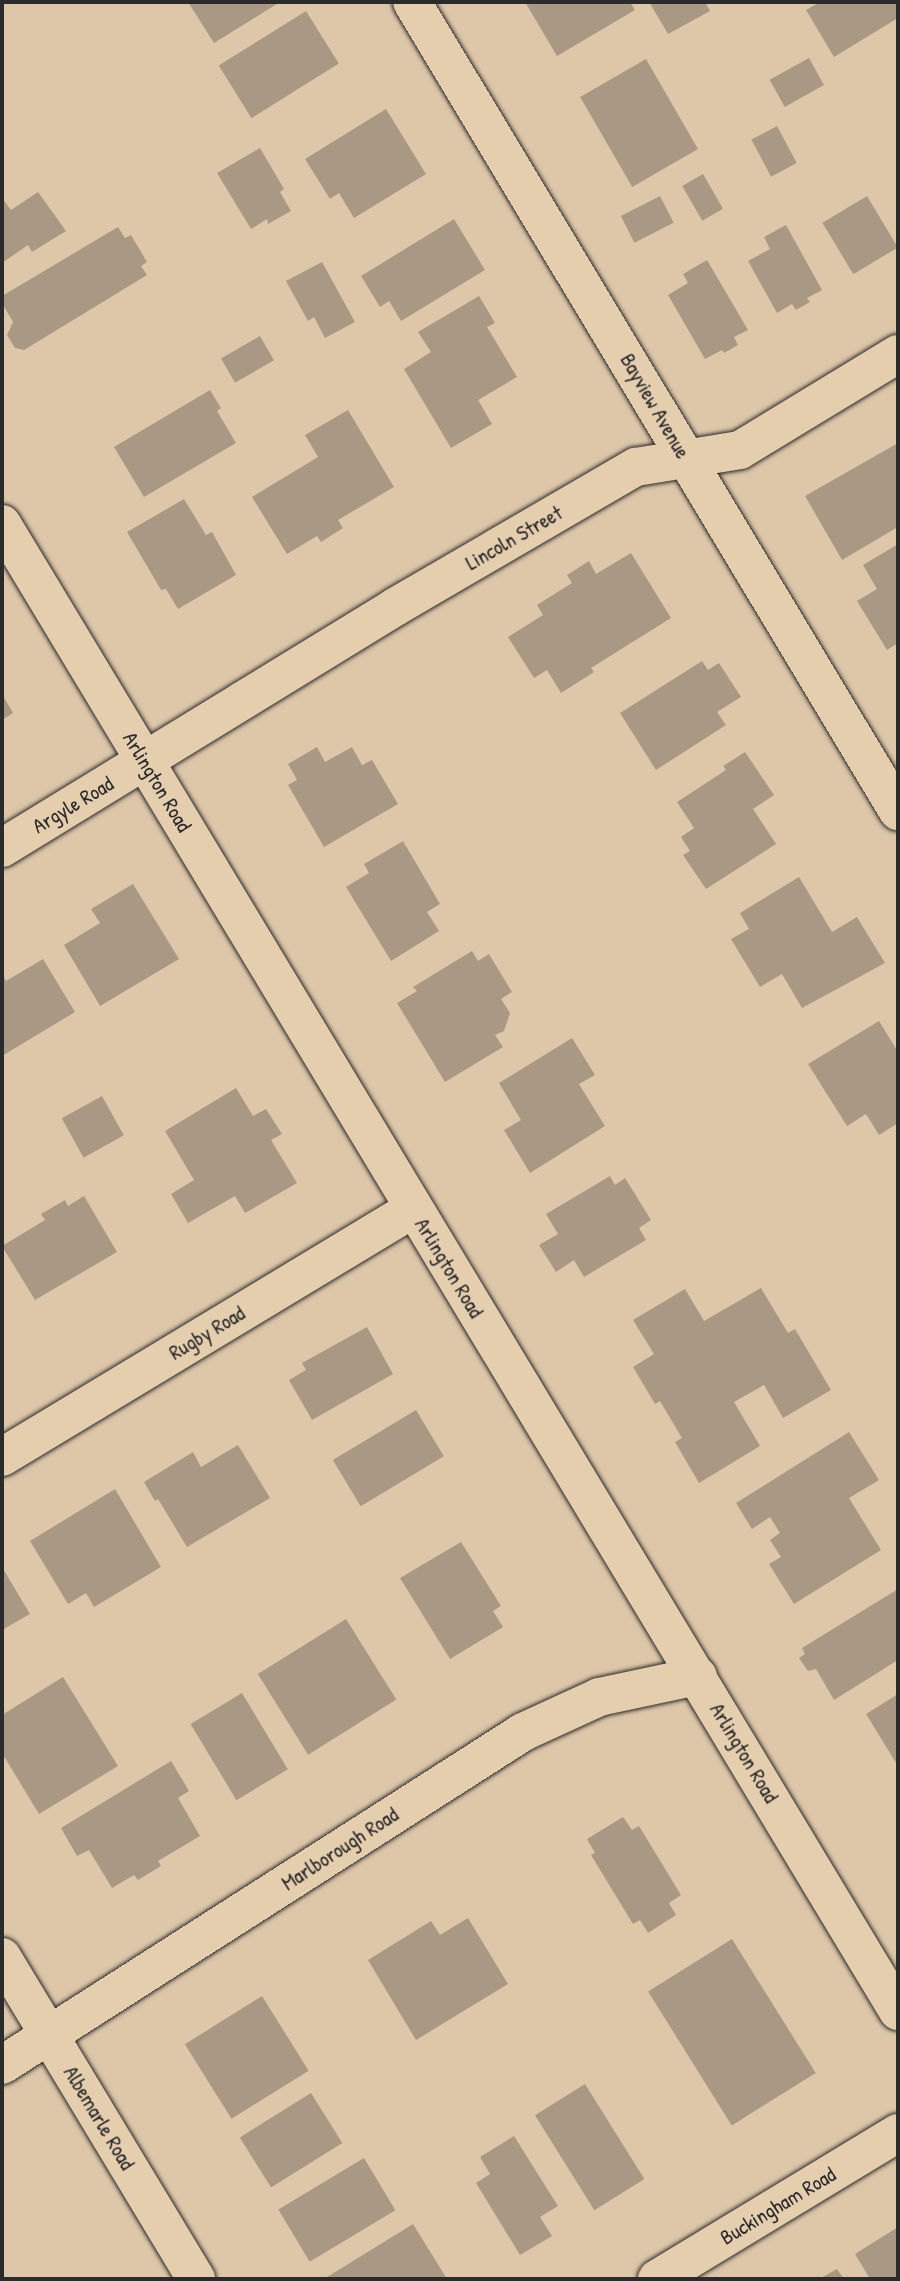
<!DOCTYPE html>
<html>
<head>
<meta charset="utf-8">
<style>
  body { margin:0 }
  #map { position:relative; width:900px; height:2281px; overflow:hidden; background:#dec7a9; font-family:"Patrick Hand",sans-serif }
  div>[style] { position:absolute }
  .building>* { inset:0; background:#a99984; transform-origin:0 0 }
  .roads { filter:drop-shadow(0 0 2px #2b2b2b) drop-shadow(0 0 2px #2b2b2b) }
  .street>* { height:38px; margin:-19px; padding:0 19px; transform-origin:19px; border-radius:19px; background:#e5ceae }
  span { translate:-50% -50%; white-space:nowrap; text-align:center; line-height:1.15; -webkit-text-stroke:5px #e5ceae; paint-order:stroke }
  .street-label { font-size:21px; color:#2b2b2b }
  .frame { position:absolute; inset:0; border:4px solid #2b2b2b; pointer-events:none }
</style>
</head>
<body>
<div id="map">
  <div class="building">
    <div style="clip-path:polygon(188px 2px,280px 2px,214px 43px)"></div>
    <div style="clip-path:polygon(525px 2px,630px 2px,635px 10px,557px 56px)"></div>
    <div style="clip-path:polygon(649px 2px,705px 2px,710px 11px,668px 34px)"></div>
    <div style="clip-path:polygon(820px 2px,898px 2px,898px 18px,834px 57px,806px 10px)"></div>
    <div style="left:306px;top:11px;width:62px;height:103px;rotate:58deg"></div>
    <div style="left:809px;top:58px;width:31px;height:45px;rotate:61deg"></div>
    <div style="left:646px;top:59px;width:104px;height:76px;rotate:60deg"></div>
    <div style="clip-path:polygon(386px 109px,426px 174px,354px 218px,339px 193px,330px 199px,305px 159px)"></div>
    <div style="left:777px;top:126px;width:42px;height:29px;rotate:62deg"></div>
    <div style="clip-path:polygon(260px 148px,284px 189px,280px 192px,291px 211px,268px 224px,267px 219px,251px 229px,217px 173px)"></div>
    <div style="left:703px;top:174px;width:40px;height:24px;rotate:60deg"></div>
    <div style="clip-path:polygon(38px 192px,66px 231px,32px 252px,28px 245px,2px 263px,2px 198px,11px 210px)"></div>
    <div style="left:660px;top:196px;width:30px;height:44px;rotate:63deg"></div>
    <div style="left:867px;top:196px;width:60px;height:52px;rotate:59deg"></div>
    <div style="clip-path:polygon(454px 219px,485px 270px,401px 321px,389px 301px,380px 307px,361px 276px)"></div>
    <div style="clip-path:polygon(786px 225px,822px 290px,807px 298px,810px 302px,796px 310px,792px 304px,777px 313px,748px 261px,770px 249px,764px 237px)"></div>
    <div style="clip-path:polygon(118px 227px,125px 238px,131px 235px,147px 262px,141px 266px,147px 275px,24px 350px,15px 348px,7px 335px,13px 322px,2px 303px,2px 296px)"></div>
    <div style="clip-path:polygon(707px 260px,748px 330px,734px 337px,738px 345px,724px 353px,722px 350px,705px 359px,668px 295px,688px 283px,683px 274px)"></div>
    <div style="clip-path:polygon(322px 262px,355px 322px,325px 338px,314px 317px,308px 321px,286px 281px)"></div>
    <div style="clip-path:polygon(479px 296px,495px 323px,487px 327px,517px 377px,478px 400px,492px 424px,451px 448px,404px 369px,431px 352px,418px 332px)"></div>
    <div style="left:260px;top:336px;width:28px;height:45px;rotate:60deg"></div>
    <div style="clip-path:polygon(210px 390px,221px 408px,217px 411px,236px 443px,144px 497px,114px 447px)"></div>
    <div style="clip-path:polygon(348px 410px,394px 487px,338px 520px,343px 528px,321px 542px,317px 536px,287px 554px,252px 497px,318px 457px,305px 435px)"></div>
    <div style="clip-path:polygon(898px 443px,898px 527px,842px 560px,805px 496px)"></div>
    <div style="clip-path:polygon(184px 499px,206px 535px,212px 532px,236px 575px,178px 609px,166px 589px,161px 590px,127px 532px)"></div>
    <div style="clip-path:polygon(898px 544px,898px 643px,887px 650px,857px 601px,877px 589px,863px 565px)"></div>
    <div style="clip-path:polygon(631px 553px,671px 618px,591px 668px,594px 672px,561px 693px,547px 670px,534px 678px,508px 637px,543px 615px,537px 605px,572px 583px,567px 575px,589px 561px,596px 574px)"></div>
    <div style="clip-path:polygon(702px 661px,708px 670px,719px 663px,741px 697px,717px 712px,726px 725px,656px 770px,620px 713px)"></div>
    <div style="clip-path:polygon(2px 694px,13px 713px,2px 720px)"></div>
    <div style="clip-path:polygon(317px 747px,325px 762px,352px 747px,362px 765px,372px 760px,398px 804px,324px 847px,288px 785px,297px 780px,288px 764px)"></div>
    <div style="clip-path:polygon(745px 752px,774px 795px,753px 809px,776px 844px,706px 889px,683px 855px,690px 851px,681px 837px,694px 828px,677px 802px,726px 770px,723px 766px)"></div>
    <div style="clip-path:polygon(403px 841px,440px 904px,427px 912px,439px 931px,391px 961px,346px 887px,369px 873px,364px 864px)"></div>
    <div style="clip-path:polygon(799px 877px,832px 932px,857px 917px,885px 963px,802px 1008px,782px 974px,760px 987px,731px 939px,749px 929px,740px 913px)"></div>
    <div style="clip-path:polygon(133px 884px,179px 959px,100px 1006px,64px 945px,100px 923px,91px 909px)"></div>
    <div style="clip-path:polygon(472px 951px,478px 961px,489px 954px,512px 992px,501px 999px,510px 1013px,504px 1031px,495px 1035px,503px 1047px,445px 1082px,397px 1003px,417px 991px,413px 987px)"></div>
    <div style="clip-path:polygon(43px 959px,75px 1012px,2px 1056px,2px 973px,6px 981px)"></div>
    <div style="clip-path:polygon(879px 1021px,898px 1052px,898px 1123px,879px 1135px,866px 1114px,847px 1126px,808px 1064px)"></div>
    <div style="clip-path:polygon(572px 1038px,595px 1075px,579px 1084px,605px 1126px,530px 1173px,504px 1130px,521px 1120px,499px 1083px)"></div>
    <div style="clip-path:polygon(236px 1088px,253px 1116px,266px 1109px,282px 1134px,271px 1140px,297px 1183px,245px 1213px,235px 1196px,188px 1223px,171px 1194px,194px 1180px,165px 1131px)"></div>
    <div style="left:102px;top:1096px;width:45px;height:46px;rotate:61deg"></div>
    <div style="clip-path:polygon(610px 1176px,615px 1185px,625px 1178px,651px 1220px,639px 1228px,646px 1240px,584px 1277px,574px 1260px,556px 1272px,539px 1245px,558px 1234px,546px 1214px)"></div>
    <div style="clip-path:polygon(84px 1196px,117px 1252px,35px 1300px,2px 1246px,45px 1220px,41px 1214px,65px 1200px,68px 1206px)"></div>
    <div style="clip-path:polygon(761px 1288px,788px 1333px,795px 1329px,831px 1390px,783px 1418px,764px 1385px,734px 1402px,760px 1446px,699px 1483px,675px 1442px,682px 1438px,660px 1401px,655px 1404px,633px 1367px,654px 1354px,633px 1320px,685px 1289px,704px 1321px)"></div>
    <div style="clip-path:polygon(367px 1327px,393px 1374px,312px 1420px,289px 1380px,306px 1370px,302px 1363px)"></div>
    <div style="left:416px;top:1410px;width:54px;height:97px;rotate:59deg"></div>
    <div style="clip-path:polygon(849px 1432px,879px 1480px,849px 1498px,881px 1550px,794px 1604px,769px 1564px,781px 1557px,770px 1540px,780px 1533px,770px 1517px,752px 1529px,736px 1503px)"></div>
    <div style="clip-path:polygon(238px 1445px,270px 1498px,187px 1547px,158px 1499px,155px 1501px,144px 1482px,193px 1452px,201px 1467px)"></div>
    <div style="clip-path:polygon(115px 1489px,161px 1567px,94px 1607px,86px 1593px,68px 1604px,30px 1541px)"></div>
    <div style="clip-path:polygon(461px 1542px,501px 1606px,493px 1611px,503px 1627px,450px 1659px,400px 1578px)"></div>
    <div style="clip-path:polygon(2px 1567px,30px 1614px,2px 1630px)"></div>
    <div style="clip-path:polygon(898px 1589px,898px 1660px,834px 1700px,816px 1669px,808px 1671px,799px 1658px,805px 1654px,802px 1648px)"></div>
    <div style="left:346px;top:1619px;width:95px;height:104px;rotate:58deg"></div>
    <div style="clip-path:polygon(63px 1677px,118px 1766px,39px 1814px,2px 1753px,2px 1715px)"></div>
    <div style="left:242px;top:1693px;width:89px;height:60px;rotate:59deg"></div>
    <div style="clip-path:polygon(898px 1694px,898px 1766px,866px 1714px)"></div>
    <div style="clip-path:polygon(171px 1761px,189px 1791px,178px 1798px,200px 1836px,158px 1861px,161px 1866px,138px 1880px,134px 1875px,112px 1888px,89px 1850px,77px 1856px,61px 1828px)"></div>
    <div style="clip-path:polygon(623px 1817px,632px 1830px,639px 1826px,681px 1895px,669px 1903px,676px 1915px,648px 1933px,640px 1920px,633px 1924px,591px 1855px,595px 1853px,587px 1839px)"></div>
    <div style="clip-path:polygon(468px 1918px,508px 1984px,416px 2040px,368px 1960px,431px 1921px,440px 1935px)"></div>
    <div style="left:732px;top:1939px;width:158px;height:99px;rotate:58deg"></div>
    <div style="left:262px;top:1996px;width:88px;height:91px;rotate:58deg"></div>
    <div style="left:585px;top:2084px;width:112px;height:59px;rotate:58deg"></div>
    <div style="left:311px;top:2093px;width:59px;height:84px;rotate:58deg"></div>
    <div style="clip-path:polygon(514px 2136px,558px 2206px,540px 2217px,552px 2236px,520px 2255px,476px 2183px,490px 2174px,480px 2157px)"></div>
    <div style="left:364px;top:2158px;width:61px;height:100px;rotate:59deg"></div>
    <div style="clip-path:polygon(413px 2224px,447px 2279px,324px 2279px)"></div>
    <div style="clip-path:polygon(898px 2227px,898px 2279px,870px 2279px,855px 2254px)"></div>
    <div style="clip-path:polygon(837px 2269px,844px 2279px,819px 2279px)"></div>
  </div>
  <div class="roads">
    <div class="street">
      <div style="left:412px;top:2px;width:944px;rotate:59.01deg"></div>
      <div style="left:2px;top:524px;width:1736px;rotate:58.93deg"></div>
      <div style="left:2px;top:848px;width:461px;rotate:-31.5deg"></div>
      <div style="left:395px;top:607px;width:279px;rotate:-30.2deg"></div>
      <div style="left:636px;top:467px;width:105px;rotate:-9.3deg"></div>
      <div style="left:740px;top:450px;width:185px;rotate:-31.3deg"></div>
      <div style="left:2px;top:1457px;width:480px;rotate:-31.1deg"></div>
      <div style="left:2px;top:1957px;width:376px;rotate:58.9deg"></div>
      <div style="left:2px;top:2065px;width:618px;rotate:-32.58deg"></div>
      <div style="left:523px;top:1732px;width:84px;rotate:-24.7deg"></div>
      <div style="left:599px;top:1697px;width:101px;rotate:-12deg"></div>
      <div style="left:657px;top:2279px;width:282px;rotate:-31.2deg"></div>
    </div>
  </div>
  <div class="street-label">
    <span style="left:655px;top:406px;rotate:60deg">Bayview Avenue</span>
    <span style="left:514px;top:538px;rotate:-30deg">Lincoln Street</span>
    <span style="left:157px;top:782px;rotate:59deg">Arlington Road</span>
    <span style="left:73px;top:805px;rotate:-31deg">Argyle Road</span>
    <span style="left:449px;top:1268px;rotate:59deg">Arlington Road</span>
    <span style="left:207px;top:1333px;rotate:-31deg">Rugby Road</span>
    <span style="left:744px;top:1753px;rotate:59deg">Arlington Road</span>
    <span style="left:340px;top:1849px;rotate:-33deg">Marlborough Road</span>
    <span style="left:99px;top:2118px;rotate:59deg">Albemarle Road</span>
    <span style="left:778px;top:2206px;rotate:-31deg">Buckingham Road</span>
  </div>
  <div class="frame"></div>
</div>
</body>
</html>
